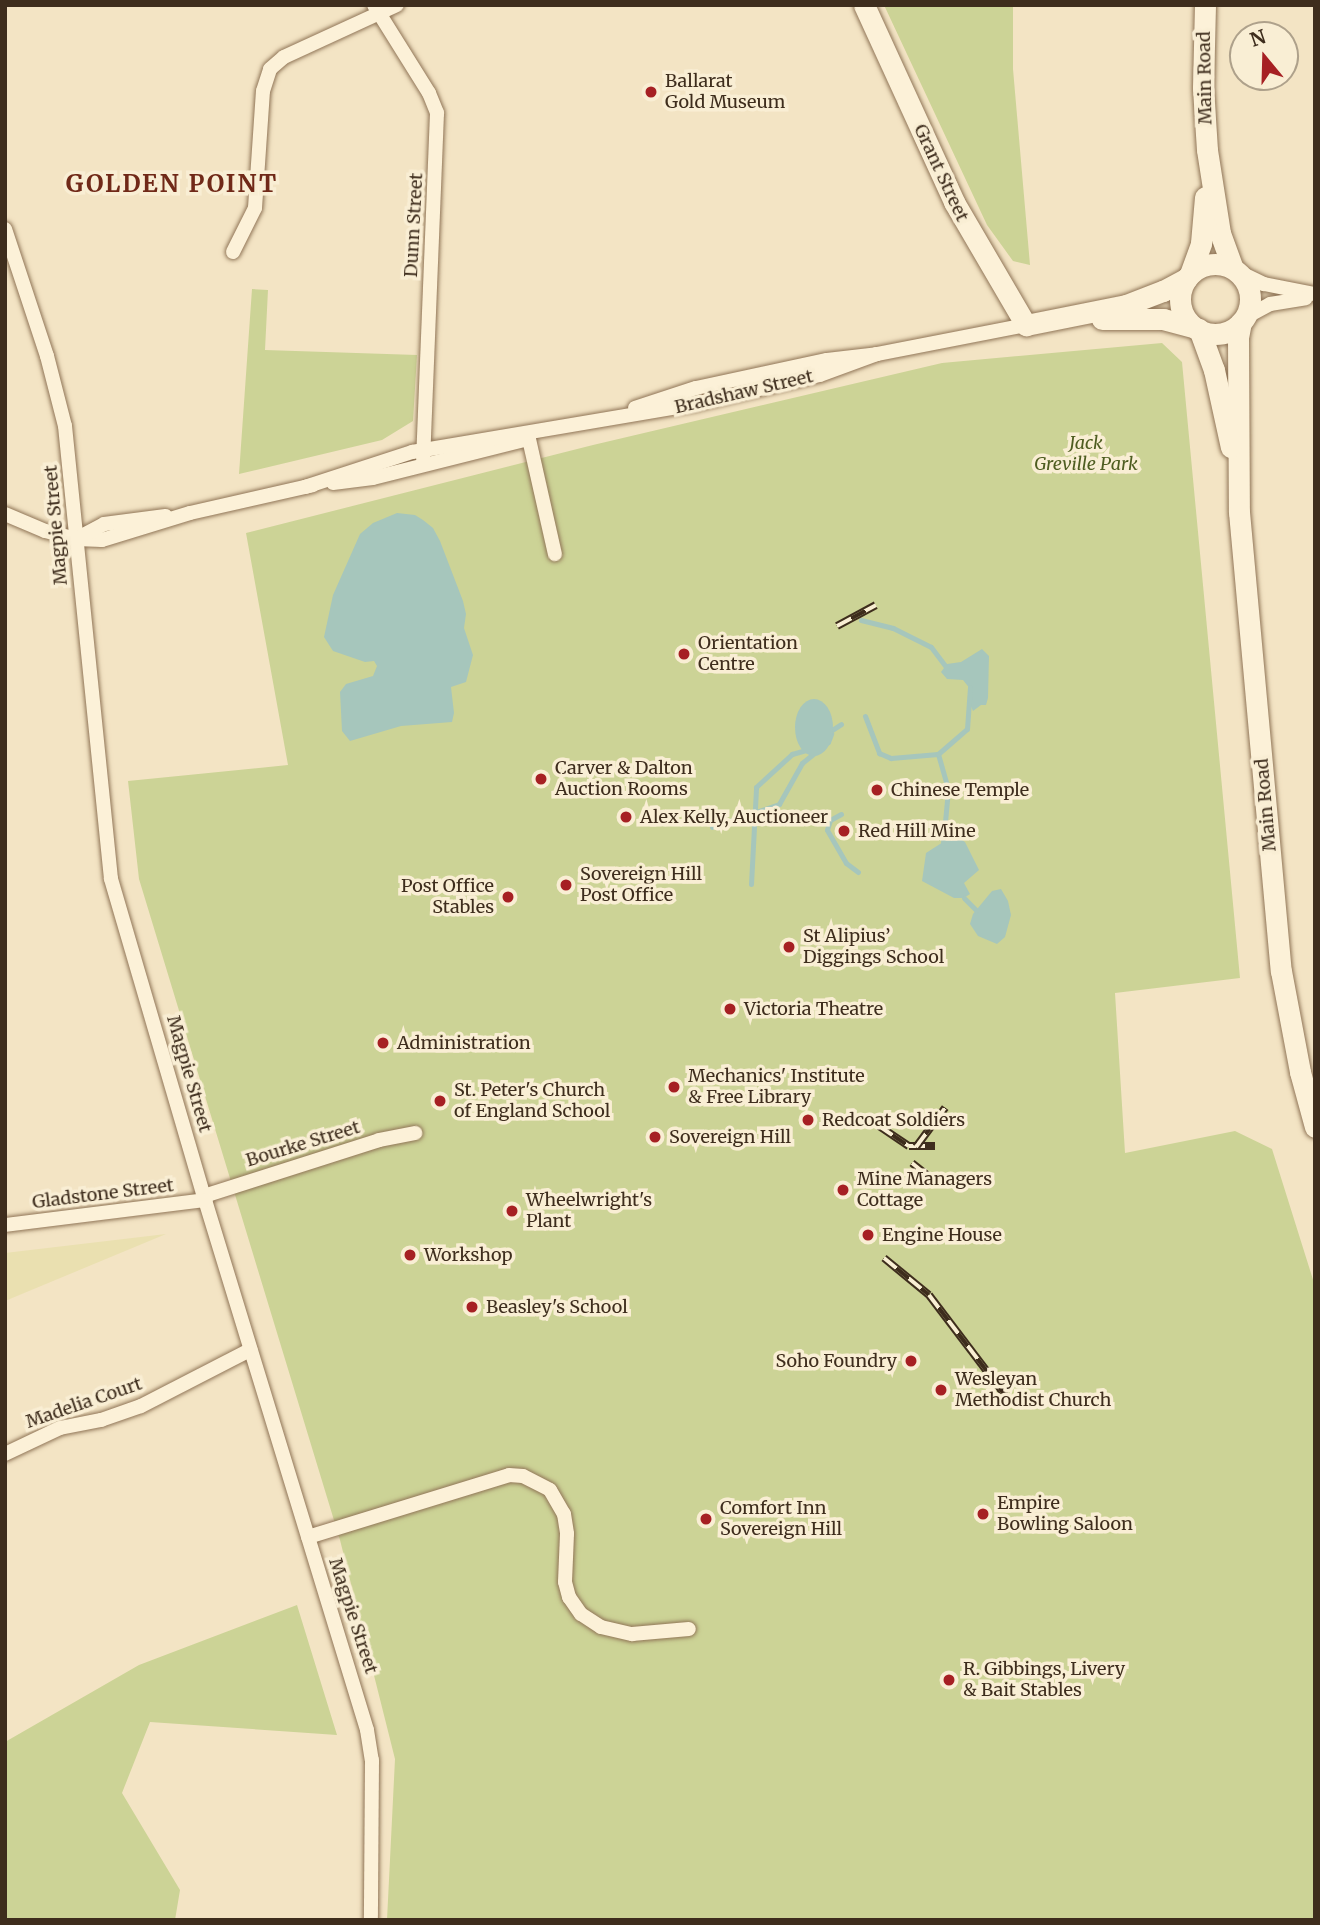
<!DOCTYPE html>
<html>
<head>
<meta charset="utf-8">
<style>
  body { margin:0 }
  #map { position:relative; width:1320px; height:1925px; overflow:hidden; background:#f3e4c4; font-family:Merriweather,serif }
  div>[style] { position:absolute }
  .farmland>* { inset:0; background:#eae0b0 }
  .green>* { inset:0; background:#ccd396 }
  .water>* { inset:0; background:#a6c6bc }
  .stream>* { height:5px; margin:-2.5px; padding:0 2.5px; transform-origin:2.5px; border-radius:2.5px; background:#a6c6bc }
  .canal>* { height:19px; margin:-9.5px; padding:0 9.5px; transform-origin:9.5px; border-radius:9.5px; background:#a6c6bc }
  .canal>.ring { margin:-9.5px; padding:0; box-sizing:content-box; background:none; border:19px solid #a6c6bc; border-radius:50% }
  .roads { filter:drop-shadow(0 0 2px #907557) drop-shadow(0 0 2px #907557) }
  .minor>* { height:14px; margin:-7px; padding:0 7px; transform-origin:7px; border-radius:7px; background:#fcf1d8 }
  .secondary>* { height:21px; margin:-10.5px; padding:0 10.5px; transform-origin:10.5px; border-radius:10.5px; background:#fcf1d8 }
  .secondary>.ring { margin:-10.5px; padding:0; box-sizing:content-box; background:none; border:21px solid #fcf1d8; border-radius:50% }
  .rail>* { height:8px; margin-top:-4px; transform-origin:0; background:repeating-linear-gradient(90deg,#f9eed4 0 16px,#3e2d1d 0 32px); box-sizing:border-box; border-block:2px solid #3e2d1d }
  .dots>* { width:19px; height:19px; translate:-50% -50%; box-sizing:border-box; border:4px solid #f9eed4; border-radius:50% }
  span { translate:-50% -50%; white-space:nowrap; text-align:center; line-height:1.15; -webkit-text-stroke:7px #f9eed4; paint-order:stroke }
  .street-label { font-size:18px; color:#3e2d1d }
  .poi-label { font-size:18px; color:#3e2d1d }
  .left { translate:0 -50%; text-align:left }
  .right { translate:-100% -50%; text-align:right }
  .park-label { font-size:18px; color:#4e5d21; font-style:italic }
  .district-label { font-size:24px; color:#702918; font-weight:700; letter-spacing:2px }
  .frame { position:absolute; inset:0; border:7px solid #3e2d1d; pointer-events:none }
  .north { position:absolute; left:1229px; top:21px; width:70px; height:70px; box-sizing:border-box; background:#f9eed4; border:2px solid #aea18b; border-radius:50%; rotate:341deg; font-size:19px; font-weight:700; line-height:28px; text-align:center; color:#3e2d1d }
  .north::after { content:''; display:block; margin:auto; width:24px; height:32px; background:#a62023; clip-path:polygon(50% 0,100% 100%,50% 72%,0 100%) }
</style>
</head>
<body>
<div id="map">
  <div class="farmland">
    <div style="clip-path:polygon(166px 1234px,5px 1301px,5px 1253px)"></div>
  </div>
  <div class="green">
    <div style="clip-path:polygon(884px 5px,1013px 5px,1013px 69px,1030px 265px,1013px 261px,987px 225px)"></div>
    <div style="clip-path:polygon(252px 289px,268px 290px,265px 350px,417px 355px,413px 421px,382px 440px,239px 474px)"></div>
    <div style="clip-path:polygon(1162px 343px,1182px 362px,1240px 978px,1115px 993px,1125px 1153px,1235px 1131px,1272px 1149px,1315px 1286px,1315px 1920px,387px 1920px,395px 1759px,340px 1540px,139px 879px,128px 781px,288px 765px,246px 533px,593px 445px,942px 363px)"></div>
    <div style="clip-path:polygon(297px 1605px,337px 1735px,150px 1722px,122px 1793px,180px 1890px,175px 1920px,5px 1920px,5px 1742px,139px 1665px)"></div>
  </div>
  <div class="water">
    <div style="clip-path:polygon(397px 513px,415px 515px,423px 520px,433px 528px,440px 541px,463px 601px,466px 614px,464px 628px,473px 655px,466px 682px,451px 687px,454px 713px,452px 722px,401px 726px,350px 741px,342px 731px,340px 692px,346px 684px,373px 676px,377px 666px,374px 661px,365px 662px,333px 651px,324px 637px,333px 595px,360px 534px,373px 523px)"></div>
    <div style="clip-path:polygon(982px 649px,989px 656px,988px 698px,986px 705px,981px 705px,973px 711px,970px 704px,971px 690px,963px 680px,947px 679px,941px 672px,947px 664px,961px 662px)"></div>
    <div style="clip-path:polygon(954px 835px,965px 842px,979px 870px,964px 883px,970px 894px,964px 898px,954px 898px,922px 881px,926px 853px)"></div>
    <div style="clip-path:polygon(1001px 889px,1008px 901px,1011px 915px,1005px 937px,997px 944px,978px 936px,970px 924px,973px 914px,992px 891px)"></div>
  </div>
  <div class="stream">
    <div style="left:861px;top:620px;width:33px;rotate:14deg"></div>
    <div style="left:893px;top:628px;width:42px;rotate:26.6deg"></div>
    <div style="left:931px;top:647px;width:26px;rotate:53deg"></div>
    <div style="left:865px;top:716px;width:40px;rotate:69deg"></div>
    <div style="left:879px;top:753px;width:13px;rotate:23deg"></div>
    <div style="left:891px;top:758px;width:47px;rotate:-4.9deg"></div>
    <div style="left:938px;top:754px;width:37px;rotate:74deg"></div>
    <div style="left:948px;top:790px;width:53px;rotate:95.4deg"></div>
    <div style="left:938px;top:754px;width:38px;rotate:-41deg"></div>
    <div style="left:967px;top:729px;width:42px;rotate:-85.9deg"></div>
    <div style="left:841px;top:814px;width:13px;rotate:151deg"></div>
    <div style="left:830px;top:820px;width:10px;rotate:107deg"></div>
    <div style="left:827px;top:830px;width:38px;rotate:60deg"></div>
    <div style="left:846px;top:863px;width:15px;rotate:37deg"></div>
    <div style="left:712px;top:827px;width:71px;rotate:-18.9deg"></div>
    <div style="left:779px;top:804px;width:47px;rotate:-60.7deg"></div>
    <div style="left:802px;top:763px;width:33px;rotate:-39deg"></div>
    <div style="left:828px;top:742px;width:9px;rotate:-69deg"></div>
    <div style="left:751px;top:884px;width:97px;rotate:-87deg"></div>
    <div style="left:756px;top:787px;width:49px;rotate:-42.5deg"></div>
    <div style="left:792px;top:754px;width:19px;rotate:-16deg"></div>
    <div style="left:810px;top:749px;width:9px;rotate:-58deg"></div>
    <div style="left:815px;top:741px;width:31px;rotate:-33deg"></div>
    <div style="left:964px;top:898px;width:17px;rotate:45deg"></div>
  </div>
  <div class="canal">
    <div class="ring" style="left:804px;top:708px;width:-5px;height:-5px"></div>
  </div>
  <div class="roads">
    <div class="minor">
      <div style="left:374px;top:5px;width:104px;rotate:58deg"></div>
      <div style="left:429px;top:93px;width:22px;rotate:68deg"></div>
      <div style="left:437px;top:113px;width:346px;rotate:92.3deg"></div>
      <div style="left:5px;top:229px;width:134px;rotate:71.7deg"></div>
      <div style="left:47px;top:356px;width:72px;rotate:75.6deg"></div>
      <div style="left:65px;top:426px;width:455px;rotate:84.2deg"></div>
      <div style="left:111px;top:879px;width:334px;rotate:73.7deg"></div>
      <div style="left:205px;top:1200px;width:554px;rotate:73deg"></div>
      <div style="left:367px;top:1730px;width:30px;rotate:81deg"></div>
      <div style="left:372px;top:1760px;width:160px;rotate:90.4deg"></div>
      <div style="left:233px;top:252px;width:49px;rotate:-63.4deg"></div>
      <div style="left:255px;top:208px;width:117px;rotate:-86.1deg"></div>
      <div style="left:263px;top:91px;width:23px;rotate:-72deg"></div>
      <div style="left:270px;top:69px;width:18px;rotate:-41deg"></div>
      <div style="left:284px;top:57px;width:124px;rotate:-24.7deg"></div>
      <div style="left:1237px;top:271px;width:30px;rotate:26deg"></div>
      <div style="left:1264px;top:284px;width:52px;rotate:11.1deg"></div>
      <div style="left:1244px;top:318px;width:30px;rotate:-28deg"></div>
      <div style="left:1270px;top:304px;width:36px;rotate:-9deg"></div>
      <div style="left:635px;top:408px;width:64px;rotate:-18.2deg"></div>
      <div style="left:696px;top:388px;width:134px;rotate:-12.1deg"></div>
      <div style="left:827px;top:360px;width:50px;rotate:-6.8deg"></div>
      <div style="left:877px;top:354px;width:152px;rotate:-11deg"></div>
      <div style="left:529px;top:439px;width:118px;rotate:77.3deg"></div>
      <div style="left:333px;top:483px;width:40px;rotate:-7.1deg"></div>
      <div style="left:373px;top:478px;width:160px;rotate:-14.1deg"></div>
      <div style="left:305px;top:487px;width:113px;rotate:-18.1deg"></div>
      <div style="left:412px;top:452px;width:287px;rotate:-9.6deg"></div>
      <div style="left:695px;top:404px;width:128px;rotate:-13.1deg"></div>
      <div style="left:820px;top:375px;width:61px;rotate:-20.2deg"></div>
      <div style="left:5px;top:514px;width:43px;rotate:23deg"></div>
      <div style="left:45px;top:531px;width:32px;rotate:14deg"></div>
      <div style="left:76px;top:539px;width:26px;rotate:2deg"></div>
      <div style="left:102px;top:540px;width:92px;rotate:-17.1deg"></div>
      <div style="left:190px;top:513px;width:126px;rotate:-12.8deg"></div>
      <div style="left:76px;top:539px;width:32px;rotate:-28deg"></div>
      <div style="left:104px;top:524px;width:62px;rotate:-7.5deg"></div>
      <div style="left:204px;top:1196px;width:184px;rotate:-17.7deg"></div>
      <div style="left:379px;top:1140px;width:37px;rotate:-11deg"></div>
      <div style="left:5px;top:1225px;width:202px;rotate:-7.1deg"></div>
      <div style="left:5px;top:1454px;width:61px;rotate:-25.3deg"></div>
      <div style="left:60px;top:1428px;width:42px;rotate:-11deg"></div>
      <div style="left:101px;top:1420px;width:42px;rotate:-19.3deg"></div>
      <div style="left:141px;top:1406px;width:123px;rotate:-27.2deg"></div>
      <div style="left:308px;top:1537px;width:210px;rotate:-17.1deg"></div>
      <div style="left:509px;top:1475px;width:14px;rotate:4deg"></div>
      <div style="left:523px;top:1476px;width:30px;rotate:27deg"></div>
      <div style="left:550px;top:1490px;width:28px;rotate:60deg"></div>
      <div style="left:564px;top:1514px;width:20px;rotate:81deg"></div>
      <div style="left:567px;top:1534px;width:48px;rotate:92.4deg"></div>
      <div style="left:565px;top:1582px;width:16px;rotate:75deg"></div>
      <div style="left:569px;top:1597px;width:21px;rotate:55deg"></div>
      <div style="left:581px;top:1614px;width:24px;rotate:33deg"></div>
      <div style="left:601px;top:1627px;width:32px;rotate:13deg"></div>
      <div style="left:632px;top:1634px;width:57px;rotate:-5deg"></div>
    </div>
    <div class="secondary">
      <div style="left:864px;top:5px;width:217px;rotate:65.4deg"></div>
      <div style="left:954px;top:202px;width:143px;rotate:59.7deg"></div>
      <div style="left:1026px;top:325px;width:102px;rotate:-11.3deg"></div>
      <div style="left:1126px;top:305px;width:40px;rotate:-21deg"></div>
      <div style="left:1163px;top:291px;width:27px;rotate:-28deg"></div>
      <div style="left:1205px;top:5px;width:83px;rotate:91.4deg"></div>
      <div style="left:1203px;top:88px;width:62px;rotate:86.3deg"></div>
      <div style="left:1207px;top:150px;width:84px;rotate:81.1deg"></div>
      <div style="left:1220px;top:233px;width:37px;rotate:70deg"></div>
      <div class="ring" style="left:1180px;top:264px;width:49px;height:49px"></div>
      <div style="left:1190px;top:274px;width:33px;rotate:-70deg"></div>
      <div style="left:1201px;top:243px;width:46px;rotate:-85deg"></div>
      <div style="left:1102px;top:319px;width:61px"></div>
      <div style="left:1163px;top:319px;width:34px;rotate:15deg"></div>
      <div style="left:1241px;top:322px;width:16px;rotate:101deg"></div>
      <div style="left:1238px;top:338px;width:174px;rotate:89.7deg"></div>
      <div style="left:1239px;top:512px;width:461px;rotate:84.8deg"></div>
      <div style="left:1281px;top:971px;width:103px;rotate:79.3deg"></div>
      <div style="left:1300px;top:1072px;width:57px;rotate:74.7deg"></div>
      <div style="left:1199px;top:329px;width:44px;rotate:69.9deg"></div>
      <div style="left:1214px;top:370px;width:79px;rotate:77.6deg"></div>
    </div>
  </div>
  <div class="rail">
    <div style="left:837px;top:626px;width:44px;rotate:-28.3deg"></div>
    <div style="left:879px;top:1126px;width:36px;rotate:34deg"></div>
    <div style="left:909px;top:1146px;width:26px"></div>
    <div style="left:916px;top:1147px;width:49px;rotate:-53.4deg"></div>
    <div style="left:912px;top:1163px;width:21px;rotate:39deg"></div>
    <div style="left:884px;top:1258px;width:58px;rotate:39.4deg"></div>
    <div style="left:929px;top:1295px;width:136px;rotate:52.8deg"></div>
  </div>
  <div class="dots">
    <div style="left:651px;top:92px;background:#a62023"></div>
    <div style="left:684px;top:654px;background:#a62023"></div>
    <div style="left:541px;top:779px;background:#a62023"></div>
    <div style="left:877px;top:790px;background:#a62023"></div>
    <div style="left:626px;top:817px;background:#a62023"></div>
    <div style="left:844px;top:831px;background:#a62023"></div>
    <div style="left:566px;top:885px;background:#a62023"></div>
    <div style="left:508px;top:897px;background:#a62023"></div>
    <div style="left:789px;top:947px;background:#a62023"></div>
    <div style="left:730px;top:1009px;background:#a62023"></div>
    <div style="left:383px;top:1043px;background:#a62023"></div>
    <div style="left:674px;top:1087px;background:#a62023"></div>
    <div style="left:440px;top:1101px;background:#a62023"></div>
    <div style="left:808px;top:1120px;background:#a62023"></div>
    <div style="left:655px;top:1137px;background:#a62023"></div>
    <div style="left:843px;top:1190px;background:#a62023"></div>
    <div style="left:512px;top:1211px;background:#a62023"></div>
    <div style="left:868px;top:1235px;background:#a62023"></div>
    <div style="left:410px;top:1255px;background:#a62023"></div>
    <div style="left:472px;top:1307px;background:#a62023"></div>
    <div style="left:911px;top:1361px;background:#a62023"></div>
    <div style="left:941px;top:1390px;background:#a62023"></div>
    <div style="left:983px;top:1514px;background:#a62023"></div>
    <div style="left:706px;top:1519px;background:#a62023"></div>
    <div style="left:949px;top:1680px;background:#a62023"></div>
  </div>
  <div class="street-label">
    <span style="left:1205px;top:78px;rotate:-91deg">Main Road</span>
    <span style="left:941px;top:173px;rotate:65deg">Grant Street</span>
    <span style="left:414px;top:225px;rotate:-87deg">Dunn Street</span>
    <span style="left:744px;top:392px;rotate:-13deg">Bradshaw Street</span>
    <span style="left:56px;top:525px;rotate:-95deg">Magpie Street</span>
    <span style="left:1266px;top:805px;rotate:-95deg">Main Road</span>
    <span style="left:189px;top:1074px;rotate:74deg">Magpie Street</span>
    <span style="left:303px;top:1144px;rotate:-17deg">Bourke Street</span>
    <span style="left:103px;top:1194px;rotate:-7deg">Gladstone Street</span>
    <span style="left:84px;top:1403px;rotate:-19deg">Madelia Court</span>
    <span style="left:353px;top:1616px;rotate:72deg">Magpie Street</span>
  </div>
  <div class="poi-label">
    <span class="left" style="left:665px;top:92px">Ballarat<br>Gold Museum</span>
    <span class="left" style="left:698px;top:654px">Orientation<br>Centre</span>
    <span class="left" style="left:555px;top:779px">Carver &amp; Dalton<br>Auction Rooms</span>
    <span class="left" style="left:891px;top:790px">Chinese Temple</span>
    <span class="left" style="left:640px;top:817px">Alex Kelly, Auctioneer</span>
    <span class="left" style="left:858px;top:831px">Red Hill Mine</span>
    <span class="left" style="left:580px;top:885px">Sovereign Hill<br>Post Office</span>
    <span class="right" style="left:494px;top:897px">Post Office<br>Stables</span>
    <span class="left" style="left:803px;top:947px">St Alipius’<br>Diggings School</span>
    <span class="left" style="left:744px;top:1009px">Victoria Theatre</span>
    <span class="left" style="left:397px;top:1043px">Administration</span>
    <span class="left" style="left:688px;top:1087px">Mechanics' Institute<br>&amp; Free Library</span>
    <span class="left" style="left:454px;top:1101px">St. Peter's Church<br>of England School</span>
    <span class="left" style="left:822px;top:1120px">Redcoat Soldiers</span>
    <span class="left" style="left:669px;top:1137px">Sovereign Hill</span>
    <span class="left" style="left:857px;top:1190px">Mine Managers<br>Cottage</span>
    <span class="left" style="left:526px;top:1211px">Wheelwright's<br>Plant</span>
    <span class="left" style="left:882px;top:1235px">Engine House</span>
    <span class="left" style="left:424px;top:1255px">Workshop</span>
    <span class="left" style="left:486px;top:1307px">Beasley's School</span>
    <span class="right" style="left:897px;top:1361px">Soho Foundry</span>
    <span class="left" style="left:955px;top:1390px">Wesleyan<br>Methodist Church</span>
    <span class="left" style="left:997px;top:1514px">Empire<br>Bowling Saloon</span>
    <span class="left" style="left:720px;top:1519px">Comfort Inn<br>Sovereign Hill</span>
    <span class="left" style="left:963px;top:1680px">R. Gibbings, Livery<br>&amp; Bait Stables</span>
  </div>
  <div class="park-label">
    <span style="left:1086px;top:454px">Jack<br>Greville Park</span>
  </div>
  <div class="district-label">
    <span style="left:172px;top:184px">GOLDEN POINT</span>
  </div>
  <div class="frame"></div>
  <div class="north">N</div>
</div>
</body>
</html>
